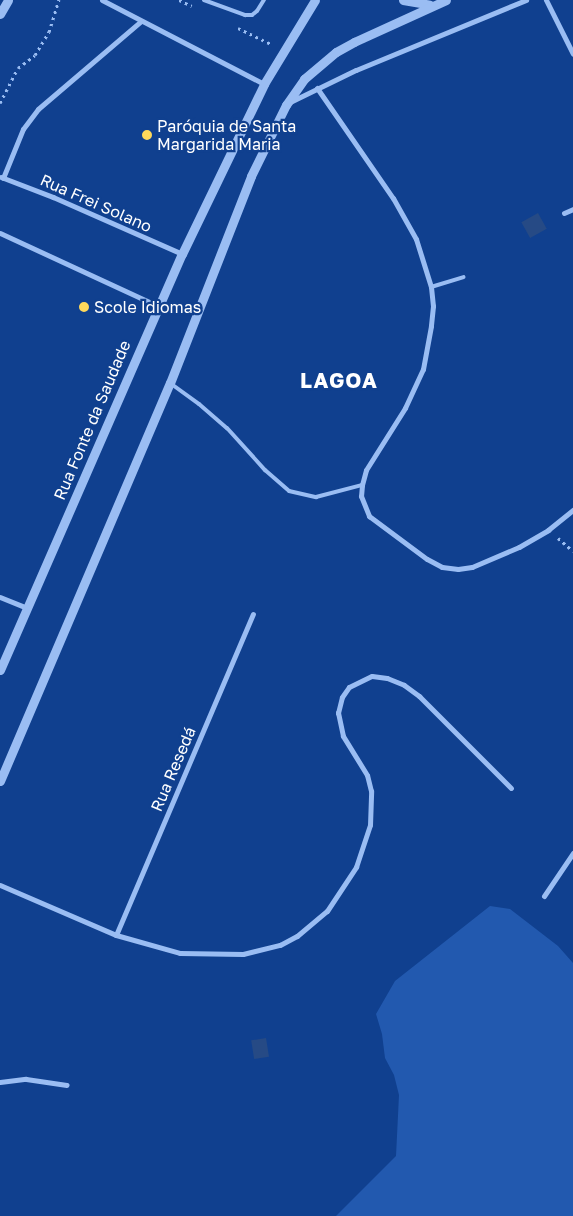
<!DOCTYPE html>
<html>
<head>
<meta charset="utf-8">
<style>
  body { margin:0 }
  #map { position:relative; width:573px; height:1216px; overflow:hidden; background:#10408f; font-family:"Golos Text",sans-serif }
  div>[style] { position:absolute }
  .green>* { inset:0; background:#2259af }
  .water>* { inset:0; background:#264a85; transform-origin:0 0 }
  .path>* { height:3px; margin-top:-1.5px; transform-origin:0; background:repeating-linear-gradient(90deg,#9abdf3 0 2.5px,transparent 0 6.5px) }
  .service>* { height:4px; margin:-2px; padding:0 2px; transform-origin:2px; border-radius:2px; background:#9abdf3 }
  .minor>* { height:5px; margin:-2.5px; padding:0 2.5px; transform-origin:2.5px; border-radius:2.5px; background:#9abdf3 }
  .tertiary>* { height:9px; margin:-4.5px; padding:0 4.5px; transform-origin:4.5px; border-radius:4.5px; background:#9abdf3 }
  .dots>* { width:14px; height:14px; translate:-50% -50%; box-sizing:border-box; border:2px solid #10408f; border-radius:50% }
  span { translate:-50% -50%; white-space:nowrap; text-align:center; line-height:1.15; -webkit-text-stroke:4.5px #10408f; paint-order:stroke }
  .poi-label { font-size:16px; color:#fff }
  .left { translate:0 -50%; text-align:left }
  .street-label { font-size:16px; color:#fff }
  .district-label { font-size:21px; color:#fff; font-weight:700; letter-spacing:1px }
</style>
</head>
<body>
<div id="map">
  <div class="green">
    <div style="clip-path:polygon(490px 906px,510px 909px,558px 946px,573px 963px,573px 1216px,336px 1216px,396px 1156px,399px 1095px,394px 1075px,385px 1058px,382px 1034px,376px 1014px,395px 981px)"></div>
  </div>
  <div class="water">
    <div style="left:538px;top:213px;width:18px;height:19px;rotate:61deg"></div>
    <div style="left:266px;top:1038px;width:19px;height:15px;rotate:81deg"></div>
  </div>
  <div class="path">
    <div style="left:179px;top:0;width:14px;rotate:25deg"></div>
    <div style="left:238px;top:28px;width:37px;rotate:26deg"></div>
    <div style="left:0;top:103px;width:39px;rotate:-63deg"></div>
    <div style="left:18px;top:68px;width:21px;rotate:-37deg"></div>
    <div style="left:35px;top:55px;width:27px;rotate:-59deg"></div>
    <div style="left:49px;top:32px;width:34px;rotate:-73deg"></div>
    <div style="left:558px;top:538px;width:20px;rotate:41deg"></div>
  </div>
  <div class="service">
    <div style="left:204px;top:0;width:44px;rotate:20.1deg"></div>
    <div style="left:245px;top:15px;width:7px"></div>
    <div style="left:252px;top:15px;width:6px;rotate:-39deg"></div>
    <div style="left:257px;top:11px;width:13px;rotate:-58deg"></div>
    <div style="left:431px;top:287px;width:34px;rotate:-17deg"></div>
    <div style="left:170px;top:383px;width:36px;rotate:36deg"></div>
    <div style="left:199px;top:404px;width:37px;rotate:41deg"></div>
    <div style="left:227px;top:428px;width:57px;rotate:47.9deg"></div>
    <div style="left:265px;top:470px;width:32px;rotate:41deg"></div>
    <div style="left:289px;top:491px;width:28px;rotate:13deg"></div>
    <div style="left:316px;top:497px;width:48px;rotate:-14.6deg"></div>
  </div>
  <div class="minor">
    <div style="left:102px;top:0;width:182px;rotate:27.4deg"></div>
    <div style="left:546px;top:0;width:60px;rotate:63.4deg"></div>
    <div style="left:317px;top:88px;width:134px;rotate:55.4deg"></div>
    <div style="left:393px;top:198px;width:47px;rotate:60.7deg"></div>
    <div style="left:416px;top:239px;width:50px;rotate:72.6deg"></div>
    <div style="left:431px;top:287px;width:19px;rotate:84deg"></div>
    <div style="left:433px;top:306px;width:20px;rotate:96deg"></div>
    <div style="left:431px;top:326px;width:44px;rotate:100.5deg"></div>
    <div style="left:423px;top:369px;width:43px;rotate:114.8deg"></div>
    <div style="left:405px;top:408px;width:73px;rotate:122.2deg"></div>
    <div style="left:366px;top:470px;width:16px;rotate:105deg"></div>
    <div style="left:362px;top:485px;width:11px;rotate:95deg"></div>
    <div style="left:361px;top:496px;width:22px;rotate:68deg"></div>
    <div style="left:369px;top:516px;width:72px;rotate:36.6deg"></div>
    <div style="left:427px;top:559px;width:17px;rotate:28deg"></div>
    <div style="left:442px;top:567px;width:16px;rotate:7deg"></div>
    <div style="left:458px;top:569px;width:14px;rotate:-8deg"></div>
    <div style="left:472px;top:567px;width:51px;rotate:-23.1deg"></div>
    <div style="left:519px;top:547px;width:34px;rotate:-30deg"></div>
    <div style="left:548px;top:530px;width:32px;rotate:-39deg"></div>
    <div style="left:290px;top:102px;width:73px;rotate:-25.9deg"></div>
    <div style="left:356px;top:70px;width:184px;rotate:-22.4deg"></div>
    <div style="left:1px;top:177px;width:56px;rotate:21deg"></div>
    <div style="left:53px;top:197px;width:141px;rotate:23.8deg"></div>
    <div style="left:3px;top:178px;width:53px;rotate:-67.8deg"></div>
    <div style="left:23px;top:129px;width:25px;rotate:-53deg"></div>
    <div style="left:38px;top:109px;width:135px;rotate:-40.5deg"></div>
    <div style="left:564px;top:213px;width:10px;rotate:-24deg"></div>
    <div style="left:0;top:233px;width:174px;rotate:24.8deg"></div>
    <div style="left:0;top:597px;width:29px;rotate:22deg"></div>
    <div style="left:0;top:885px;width:126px;rotate:23.3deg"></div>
    <div style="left:116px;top:935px;width:66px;rotate:15.7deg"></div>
    <div style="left:180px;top:953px;width:63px;rotate:0.9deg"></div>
    <div style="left:243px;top:954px;width:38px;rotate:-14deg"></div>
    <div style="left:280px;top:945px;width:19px;rotate:-28deg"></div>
    <div style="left:297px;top:936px;width:39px;rotate:-40deg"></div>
    <div style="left:327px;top:911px;width:53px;rotate:-56.6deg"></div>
    <div style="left:356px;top:867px;width:44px;rotate:-71.6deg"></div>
    <div style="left:370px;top:825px;width:34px;rotate:-88deg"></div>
    <div style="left:371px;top:791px;width:16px;rotate:-104deg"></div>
    <div style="left:367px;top:775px;width:46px;rotate:-121.6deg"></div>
    <div style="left:343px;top:736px;width:24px;rotate:-102deg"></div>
    <div style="left:338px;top:713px;width:16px;rotate:-76deg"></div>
    <div style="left:342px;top:697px;width:12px;rotate:-55deg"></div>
    <div style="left:349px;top:687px;width:25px;rotate:-26deg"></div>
    <div style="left:372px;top:676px;width:15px;rotate:8deg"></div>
    <div style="left:387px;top:678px;width:18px;rotate:22deg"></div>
    <div style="left:404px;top:685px;width:19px;rotate:36deg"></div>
    <div style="left:419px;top:696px;width:130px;rotate:45deg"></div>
    <div style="left:544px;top:896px;width:52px;rotate:-56deg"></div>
    <div style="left:116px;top:935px;width:349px;rotate:-66.9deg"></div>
    <div style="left:0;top:1082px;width:26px;rotate:-7deg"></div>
    <div style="left:26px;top:1079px;width:41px;rotate:8.3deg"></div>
  </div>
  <div class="tertiary">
    <div style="left:403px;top:0;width:27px;rotate:10deg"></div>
    <div style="left:0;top:14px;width:16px;rotate:-60deg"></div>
    <div style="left:0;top:670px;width:454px;rotate:-66.4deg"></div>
    <div style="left:182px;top:254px;width:189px;rotate:-64.2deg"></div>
    <div style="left:264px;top:84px;width:98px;rotate:-58.7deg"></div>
    <div style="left:0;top:781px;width:433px;rotate:-66.9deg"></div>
    <div style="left:170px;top:383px;width:222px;rotate:-68.6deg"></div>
    <div style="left:251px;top:176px;width:79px;rotate:-63.8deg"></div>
    <div style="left:286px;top:105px;width:32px;rotate:-55deg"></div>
    <div style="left:304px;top:79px;width:42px;rotate:-40.2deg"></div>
    <div style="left:336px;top:52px;width:21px;rotate:-29deg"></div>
    <div style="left:354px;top:42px;width:101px;rotate:-24.5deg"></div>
  </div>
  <div class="dots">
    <div style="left:147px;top:135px;background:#ffd95b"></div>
    <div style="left:84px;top:307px;background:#ffd95b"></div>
  </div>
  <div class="poi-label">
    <span class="left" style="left:157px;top:135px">Paróquia de Santa<br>Margarida Maria</span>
    <span class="left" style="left:94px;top:307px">Scole Idiomas</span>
  </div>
  <div class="street-label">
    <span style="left:96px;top:203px;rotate:24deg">Rua Frei Solano</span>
    <span style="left:92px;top:420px;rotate:-67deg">Rua Fonte da Saudade</span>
    <span style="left:173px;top:769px;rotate:-67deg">Rua Resedá</span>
  </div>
  <div class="district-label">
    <span style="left:339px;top:380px">LAGOA</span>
  </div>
</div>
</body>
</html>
